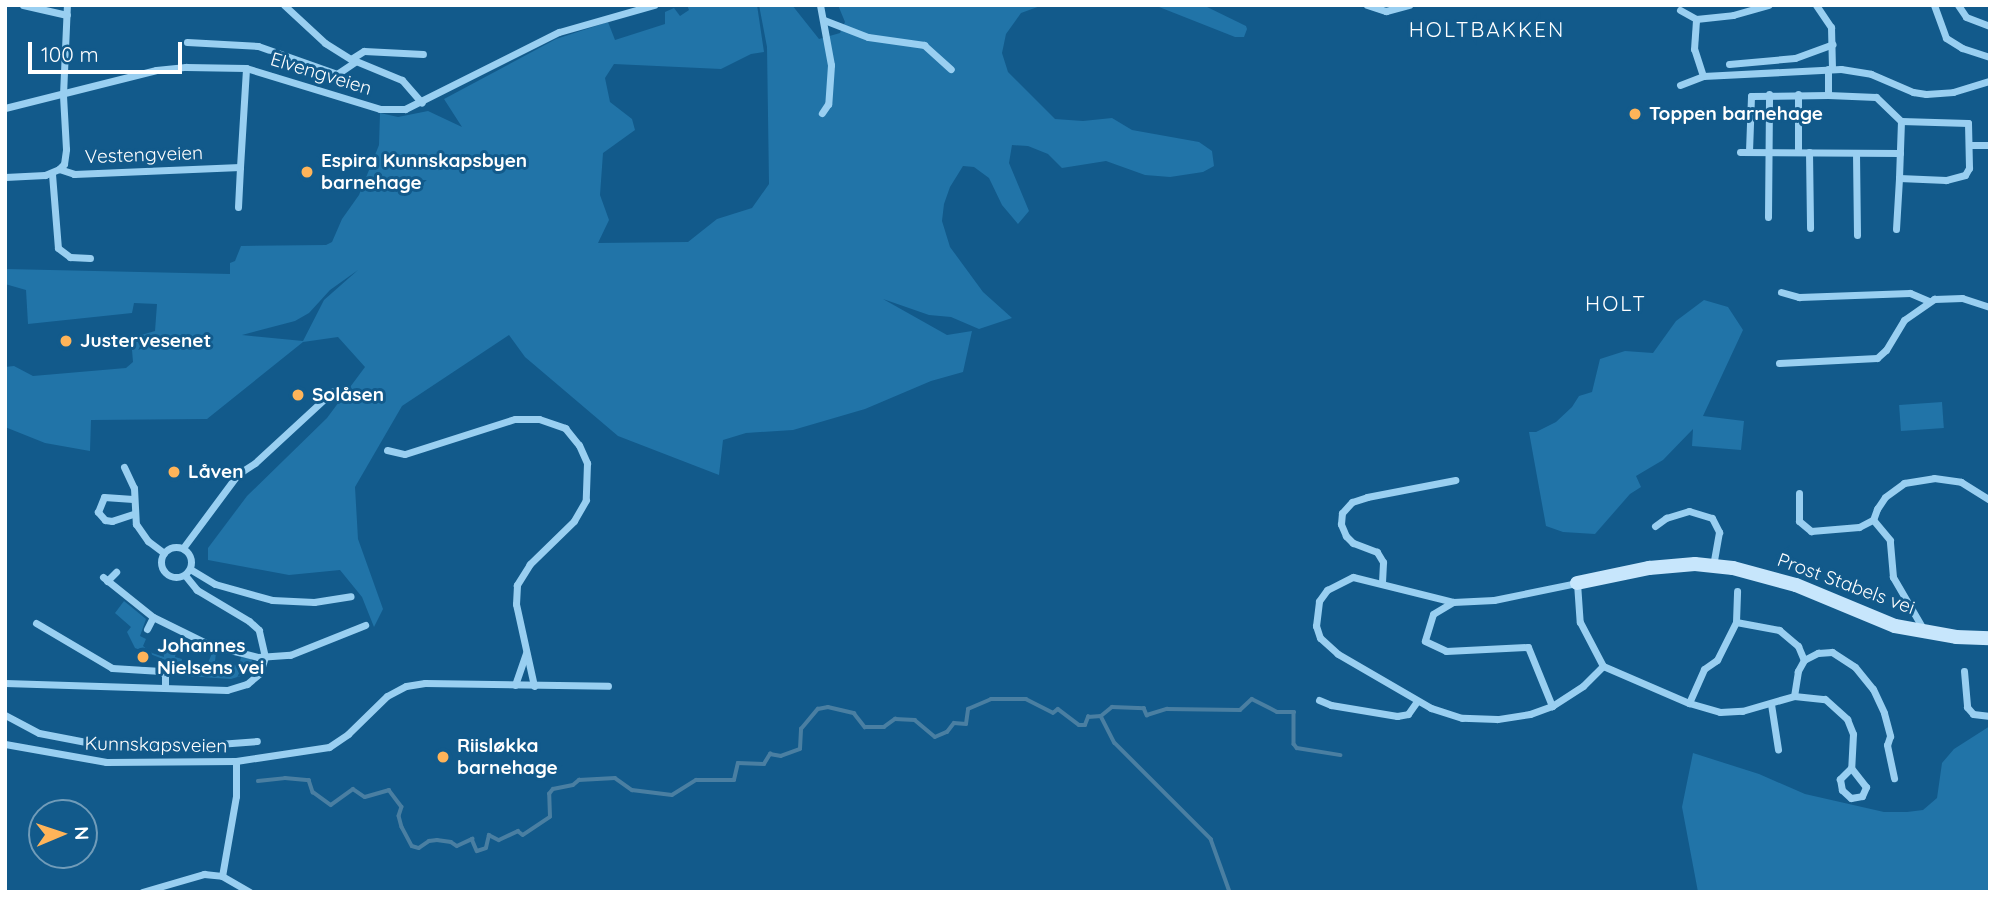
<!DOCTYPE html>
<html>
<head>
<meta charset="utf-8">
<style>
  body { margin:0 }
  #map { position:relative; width:1995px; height:897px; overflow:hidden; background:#125a8b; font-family:Quicksand,sans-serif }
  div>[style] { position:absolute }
  .green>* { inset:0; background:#2174a8; transform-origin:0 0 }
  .stream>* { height:3.5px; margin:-1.75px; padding:0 1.75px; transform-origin:1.75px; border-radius:1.75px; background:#4a7fa2 }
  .street>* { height:7px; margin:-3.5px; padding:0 3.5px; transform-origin:3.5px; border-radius:3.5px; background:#99cff1 }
  .street>.ring { margin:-3.5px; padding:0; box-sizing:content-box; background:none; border:7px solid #99cff1; border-radius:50% }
  .secondary>* { height:14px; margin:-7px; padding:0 7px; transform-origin:7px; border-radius:7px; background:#c7e6fc }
  .dots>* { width:19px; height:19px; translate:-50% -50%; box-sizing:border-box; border:4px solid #125a8b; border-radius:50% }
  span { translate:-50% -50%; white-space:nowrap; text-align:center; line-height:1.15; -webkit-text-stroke:6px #125a8b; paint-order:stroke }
  .street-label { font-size:19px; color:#fff }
  .poi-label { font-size:19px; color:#fff; font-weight:700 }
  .left { translate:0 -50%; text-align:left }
  .neighbourhood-label { font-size:21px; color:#fff; letter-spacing:2px }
  .frame { position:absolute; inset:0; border:7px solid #fff; pointer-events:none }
  .north { position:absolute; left:28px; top:799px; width:70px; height:70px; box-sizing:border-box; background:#125a8b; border:2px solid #719cb9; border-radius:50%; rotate:88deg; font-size:19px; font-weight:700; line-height:28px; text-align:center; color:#fff }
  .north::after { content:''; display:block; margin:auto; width:24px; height:32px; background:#ffb459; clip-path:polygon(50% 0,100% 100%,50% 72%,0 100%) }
  .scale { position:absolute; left:28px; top:42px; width:154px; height:32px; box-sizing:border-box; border:4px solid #fff; border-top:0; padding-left:9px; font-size:21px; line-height:24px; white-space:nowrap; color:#fff; -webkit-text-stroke:5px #125a8b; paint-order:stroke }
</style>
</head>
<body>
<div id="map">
  <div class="green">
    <div style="clip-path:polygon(evenodd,687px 5px,757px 5px,764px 52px,751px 54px,721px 69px,614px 64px,605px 78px,610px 102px,632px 119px,635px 130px,603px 153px,600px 195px,609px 220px,598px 243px,688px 242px,717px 219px,752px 208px,769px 184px,767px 47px,759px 5px,792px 5px,819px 39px,840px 33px,845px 22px,838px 5px,1043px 5px,1021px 13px,1006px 34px,1002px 53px,1008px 72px,1055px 119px,1083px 121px,1112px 118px,1132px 130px,1199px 142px,1212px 151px,1214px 166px,1203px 172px,1170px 177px,1145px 175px,1106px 161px,1062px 168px,1048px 154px,1028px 146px,1012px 145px,1009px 163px,1029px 211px,1018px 224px,1002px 205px,989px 178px,974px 167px,963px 166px,950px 187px,944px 204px,942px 221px,950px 247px,983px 292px,1012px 318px,979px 329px,951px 317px,929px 315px,883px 299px,947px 335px,972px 331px,963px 372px,931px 381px,865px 409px,793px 430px,746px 433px,723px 440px,719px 475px,618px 436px,525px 357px,509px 335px,402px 406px,355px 487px,358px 539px,383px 609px,374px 627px,362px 597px,340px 570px,289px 575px,208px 560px,208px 548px,247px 496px,327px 418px,365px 367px,338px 337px,303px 342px,207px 419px,91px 420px,90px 451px,45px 443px,5px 427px,5px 367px,14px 366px,33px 376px,126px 368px,133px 362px,131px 338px,155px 331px,157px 304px,134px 303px,132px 313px,28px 324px,26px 290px,5px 284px,5px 269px,230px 274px,230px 263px,235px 261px,241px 246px,326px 245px,332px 242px,342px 219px,359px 195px,379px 145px,380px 113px,398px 117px,428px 111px,462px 127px,444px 99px,556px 39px,608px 22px,615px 40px,665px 24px,665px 12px,674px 8px,680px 16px,689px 10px,687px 5px,358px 270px,324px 300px,303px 341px,242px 335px,295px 321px,309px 313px,330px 290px,358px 270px)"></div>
    <div style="clip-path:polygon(1154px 5px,1203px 5px,1246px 26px,1247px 29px,1244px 37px,1235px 37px)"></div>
    <div style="clip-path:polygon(1704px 300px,1728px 307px,1743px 330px,1703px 416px,1744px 421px,1741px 450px,1692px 446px,1693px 429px,1663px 460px,1636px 476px,1641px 487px,1630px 494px,1595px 534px,1563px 532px,1546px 526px,1529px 432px,1536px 432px,1556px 422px,1572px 407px,1579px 396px,1592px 392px,1600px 359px,1625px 351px,1653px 353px,1676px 321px)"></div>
    <div style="left:1942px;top:402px;width:26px;height:43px;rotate:86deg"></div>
    <div style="clip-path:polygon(124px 601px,146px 619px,140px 636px,146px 639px,143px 646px,152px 653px,164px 657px,163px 648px,170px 651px,178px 640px,175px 657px,182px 659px,180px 667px,197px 673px,200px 663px,207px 665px,213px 651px,216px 653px,215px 661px,239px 666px,241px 657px,246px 658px,251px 658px,253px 664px,244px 675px,231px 679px,172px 675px,173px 663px,135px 648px,127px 632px,131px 627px,115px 613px)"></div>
    <div style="clip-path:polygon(1990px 726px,1990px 892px,1698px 892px,1682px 807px,1693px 753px,1759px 774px,1805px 794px,1884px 812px,1907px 812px,1923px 810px,1937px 798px,1942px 763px,1954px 749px)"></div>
  </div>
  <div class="stream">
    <div style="left:1101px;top:716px;width:30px;rotate:63deg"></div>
    <div style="left:1115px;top:743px;width:136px;rotate:45deg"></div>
    <div style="left:1211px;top:839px;width:56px;rotate:70.3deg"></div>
    <div style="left:258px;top:781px;width:27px;rotate:-6deg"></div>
    <div style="left:285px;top:778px;width:24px;rotate:5deg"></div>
    <div style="left:309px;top:780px;width:13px;rotate:72deg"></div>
    <div style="left:313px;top:792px;width:22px;rotate:36deg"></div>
    <div style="left:331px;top:805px;width:27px;rotate:-36deg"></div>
    <div style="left:353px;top:789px;width:14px;rotate:34deg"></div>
    <div style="left:365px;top:797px;width:25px;rotate:-16deg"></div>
    <div style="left:389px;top:790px;width:21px;rotate:53deg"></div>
    <div style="left:402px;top:807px;width:9px;rotate:108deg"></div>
    <div style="left:399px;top:816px;width:11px;rotate:75deg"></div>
    <div style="left:402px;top:827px;width:21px;rotate:62deg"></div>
    <div style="left:412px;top:846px;width:7px;rotate:16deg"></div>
    <div style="left:419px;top:848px;width:12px;rotate:-35deg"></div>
    <div style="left:429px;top:841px;width:8px;rotate:-7deg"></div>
    <div style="left:437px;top:840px;width:14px;rotate:8deg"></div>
    <div style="left:451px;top:842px;width:7px;rotate:34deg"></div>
    <div style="left:457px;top:846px;width:17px;rotate:-25deg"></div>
    <div style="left:472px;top:839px;width:13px;rotate:67deg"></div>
    <div style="left:477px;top:851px;width:9px;rotate:-18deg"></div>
    <div style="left:486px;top:848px;width:13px;rotate:-77deg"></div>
    <div style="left:489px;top:835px;width:11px;rotate:27deg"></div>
    <div style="left:499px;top:840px;width:21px;rotate:-25deg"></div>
    <div style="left:518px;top:831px;width:6px;rotate:39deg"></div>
    <div style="left:523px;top:835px;width:32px;rotate:-34deg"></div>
    <div style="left:550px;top:817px;width:23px;rotate:-92deg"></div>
    <div style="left:549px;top:794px;width:6px;rotate:-51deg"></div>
    <div style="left:553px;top:789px;width:20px;rotate:-11deg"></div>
    <div style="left:573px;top:785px;width:8px;rotate:-40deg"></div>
    <div style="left:579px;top:780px;width:36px;rotate:-3deg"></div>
    <div style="left:615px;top:778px;width:21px;rotate:35deg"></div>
    <div style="left:632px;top:790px;width:40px;rotate:7.1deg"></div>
    <div style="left:672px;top:795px;width:28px;rotate:-32deg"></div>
    <div style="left:696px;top:780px;width:38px"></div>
    <div style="left:734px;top:780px;width:17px;rotate:-77deg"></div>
    <div style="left:738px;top:763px;width:26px;rotate:2deg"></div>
    <div style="left:764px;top:764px;width:12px;rotate:-59deg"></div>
    <div style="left:770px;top:754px;width:11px;rotate:10deg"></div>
    <div style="left:781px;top:756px;width:20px;rotate:-20deg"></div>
    <div style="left:800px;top:749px;width:20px;rotate:-87deg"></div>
    <div style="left:801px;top:729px;width:26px;rotate:-50deg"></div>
    <div style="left:818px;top:709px;width:10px;rotate:-11deg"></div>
    <div style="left:828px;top:707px;width:27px;rotate:13deg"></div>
    <div style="left:854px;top:713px;width:18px;rotate:52deg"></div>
    <div style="left:865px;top:727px;width:19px"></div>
    <div style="left:884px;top:727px;width:14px;rotate:-36deg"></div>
    <div style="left:895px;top:719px;width:20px;rotate:3deg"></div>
    <div style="left:915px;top:720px;width:26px;rotate:40deg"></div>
    <div style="left:935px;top:737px;width:13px;rotate:-23deg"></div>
    <div style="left:947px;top:732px;width:11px;rotate:-52deg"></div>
    <div style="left:954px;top:723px;width:12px;rotate:5deg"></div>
    <div style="left:966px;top:724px;width:15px;rotate:-82deg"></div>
    <div style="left:968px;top:709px;width:25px;rotate:-23deg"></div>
    <div style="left:991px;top:699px;width:35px"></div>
    <div style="left:1026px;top:699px;width:30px;rotate:27deg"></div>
    <div style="left:1053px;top:713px;width:6px;rotate:-39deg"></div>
    <div style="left:1058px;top:709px;width:26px;rotate:37deg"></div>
    <div style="left:1079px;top:725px;width:6px"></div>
    <div style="left:1085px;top:725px;width:9px;rotate:-69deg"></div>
    <div style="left:1088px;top:717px;width:13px;rotate:-4deg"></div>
    <div style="left:1101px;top:716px;width:14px;rotate:-39deg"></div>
    <div style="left:1112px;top:707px;width:32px;rotate:2deg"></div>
    <div style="left:1144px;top:708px;width:8px;rotate:67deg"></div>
    <div style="left:1147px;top:715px;width:21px;rotate:-17deg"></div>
    <div style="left:1167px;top:709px;width:73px;rotate:0.8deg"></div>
    <div style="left:1240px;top:710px;width:16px;rotate:-43deg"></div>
    <div style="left:1252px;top:699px;width:28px;rotate:27deg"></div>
    <div style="left:1277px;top:712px;width:17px"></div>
    <div style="left:1294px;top:712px;width:32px;rotate:90deg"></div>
    <div style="left:1294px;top:744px;width:5px;rotate:53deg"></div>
    <div style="left:1297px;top:748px;width:44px;rotate:9.2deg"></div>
  </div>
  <div class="street">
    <div style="left:23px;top:5px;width:45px;rotate:12.8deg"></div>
    <div style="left:284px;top:5px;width:56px;rotate:42.8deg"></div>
    <div style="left:325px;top:43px;width:31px;rotate:32deg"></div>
    <div style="left:351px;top:59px;width:55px;rotate:22.4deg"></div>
    <div style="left:402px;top:80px;width:30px;rotate:49deg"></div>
    <div style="left:820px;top:5px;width:61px;rotate:79.6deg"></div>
    <div style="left:831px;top:65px;width:39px;rotate:94deg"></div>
    <div style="left:828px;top:104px;width:11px;rotate:124deg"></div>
    <div style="left:1367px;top:5px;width:20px;rotate:18deg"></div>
    <div style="left:1386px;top:11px;width:24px;rotate:-15deg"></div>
    <div style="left:1816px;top:5px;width:27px;rotate:56deg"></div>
    <div style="left:1831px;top:27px;width:42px;rotate:88.6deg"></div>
    <div style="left:1934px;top:5px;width:35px;rotate:70deg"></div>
    <div style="left:1946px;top:38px;width:19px;rotate:32deg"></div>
    <div style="left:1962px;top:48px;width:29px;rotate:18deg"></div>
    <div style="left:1958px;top:5px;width:14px;rotate:56deg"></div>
    <div style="left:1966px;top:17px;width:26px;rotate:21deg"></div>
    <div style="left:1680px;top:10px;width:18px;rotate:29deg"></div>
    <div style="left:824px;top:20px;width:47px;rotate:21.1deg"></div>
    <div style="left:868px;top:37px;width:57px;rotate:8.1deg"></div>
    <div style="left:924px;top:45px;width:36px;rotate:42deg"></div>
    <div style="left:187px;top:42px;width:71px;rotate:3.2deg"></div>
    <div style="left:258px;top:46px;width:84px;rotate:19.5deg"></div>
    <div style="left:337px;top:74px;width:23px;rotate:-34deg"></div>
    <div style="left:351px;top:59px;width:15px;rotate:-32deg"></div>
    <div style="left:364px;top:51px;width:59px;rotate:2.9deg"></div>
    <div style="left:1729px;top:64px;width:66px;rotate:-5.2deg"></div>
    <div style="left:1795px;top:58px;width:40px;rotate:-20.2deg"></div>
    <div style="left:1828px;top:69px;width:26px;rotate:90deg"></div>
    <div style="left:1828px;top:95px;width:48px;rotate:2.4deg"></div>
    <div style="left:1876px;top:97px;width:35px;rotate:44deg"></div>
    <div style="left:1901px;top:121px;width:67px;rotate:1.7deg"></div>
    <div style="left:1968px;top:123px;width:45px;rotate:88.7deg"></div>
    <div style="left:1969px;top:168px;width:8px;rotate:120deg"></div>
    <div style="left:1965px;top:175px;width:20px;rotate:165deg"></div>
    <div style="left:1946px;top:180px;width:47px;rotate:-177.6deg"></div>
    <div style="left:1899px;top:178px;width:57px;rotate:-88deg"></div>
    <div style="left:1703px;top:76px;width:28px;rotate:-108deg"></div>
    <div style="left:1694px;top:49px;width:30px;rotate:-86deg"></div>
    <div style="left:1696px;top:19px;width:37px;rotate:-6deg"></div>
    <div style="left:1733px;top:15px;width:37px;rotate:-16deg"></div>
    <div style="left:1680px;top:85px;width:25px;rotate:-21deg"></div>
    <div style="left:1703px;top:76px;width:138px;rotate:-2.9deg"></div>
    <div style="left:1841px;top:69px;width:30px;rotate:9deg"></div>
    <div style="left:1871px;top:74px;width:46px;rotate:23.2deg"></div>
    <div style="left:1913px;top:92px;width:13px;rotate:9deg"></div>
    <div style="left:1926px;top:94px;width:27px;rotate:-4deg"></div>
    <div style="left:1953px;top:92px;width:39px;rotate:-17deg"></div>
    <div style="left:5px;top:108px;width:156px;rotate:-14.1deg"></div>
    <div style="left:156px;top:70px;width:30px;rotate:-6deg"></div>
    <div style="left:186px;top:67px;width:60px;rotate:1deg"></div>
    <div style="left:246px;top:68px;width:140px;rotate:17deg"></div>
    <div style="left:380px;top:109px;width:25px"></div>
    <div style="left:405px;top:109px;width:172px;rotate:-26.6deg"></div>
    <div style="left:559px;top:32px;width:99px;rotate:-15.9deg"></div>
    <div style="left:1970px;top:145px;width:20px"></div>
    <div style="left:1749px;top:151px;width:55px;rotate:-87.9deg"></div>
    <div style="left:1751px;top:96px;width:77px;rotate:-0.7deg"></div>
    <div style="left:1740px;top:152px;width:160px;rotate:0.4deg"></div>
    <div style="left:1798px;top:152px;width:58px;rotate:-90deg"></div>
    <div style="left:1809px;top:152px;width:76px;rotate:89.2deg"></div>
    <div style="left:1856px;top:153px;width:82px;rotate:89.3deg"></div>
    <div style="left:59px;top:169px;width:7px;rotate:-45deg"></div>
    <div style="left:64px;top:164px;width:15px;rotate:-82deg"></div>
    <div style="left:66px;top:149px;width:54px;rotate:-93.2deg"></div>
    <div style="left:63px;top:95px;width:90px;rotate:-87.5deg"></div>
    <div style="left:52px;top:174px;width:74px;rotate:85.4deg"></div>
    <div style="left:58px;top:248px;width:15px;rotate:37deg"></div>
    <div style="left:70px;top:257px;width:20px;rotate:3deg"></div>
    <div style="left:5px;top:177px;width:40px;rotate:-2.9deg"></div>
    <div style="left:45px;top:175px;width:15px;rotate:-23deg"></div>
    <div style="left:59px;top:169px;width:16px;rotate:18deg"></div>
    <div style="left:74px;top:174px;width:166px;rotate:-2.4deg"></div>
    <div style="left:240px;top:167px;width:99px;rotate:-86.5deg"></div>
    <div style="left:238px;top:207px;width:40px;rotate:-87.1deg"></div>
    <div style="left:1768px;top:217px;width:123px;rotate:-89.5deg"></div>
    <div style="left:1896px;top:229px;width:51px;rotate:-86.6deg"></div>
    <div style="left:1781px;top:292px;width:19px;rotate:16deg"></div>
    <div style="left:1799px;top:297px;width:111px;rotate:-2.1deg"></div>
    <div style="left:1910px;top:293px;width:21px;rotate:23deg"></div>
    <div style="left:1779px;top:363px;width:98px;rotate:-2.9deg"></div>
    <div style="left:1877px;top:358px;width:12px;rotate:-42deg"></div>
    <div style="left:1886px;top:350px;width:35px;rotate:-59deg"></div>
    <div style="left:1904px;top:320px;width:37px;rotate:-35deg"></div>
    <div style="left:1934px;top:299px;width:28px;rotate:-2deg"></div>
    <div style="left:1962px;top:298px;width:29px;rotate:18deg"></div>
    <div style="left:387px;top:450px;width:18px;rotate:13deg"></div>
    <div style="left:405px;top:454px;width:115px;rotate:-17.7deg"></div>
    <div style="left:515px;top:419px;width:24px"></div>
    <div style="left:539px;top:419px;width:28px;rotate:19deg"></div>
    <div style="left:565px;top:428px;width:22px;rotate:51deg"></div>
    <div style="left:579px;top:445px;width:20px;rotate:66deg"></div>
    <div style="left:587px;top:463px;width:37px;rotate:92deg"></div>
    <div style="left:586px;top:500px;width:24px;rotate:120deg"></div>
    <div style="left:574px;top:521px;width:62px;rotate:135.7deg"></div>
    <div style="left:530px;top:564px;width:25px;rotate:122deg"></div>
    <div style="left:517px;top:585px;width:19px;rotate:93deg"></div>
    <div style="left:516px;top:604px;width:84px;rotate:77.6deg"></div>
    <div style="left:124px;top:467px;width:23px;rotate:65deg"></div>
    <div style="left:134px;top:488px;width:36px;rotate:87deg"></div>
    <div style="left:136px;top:524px;width:21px;rotate:55deg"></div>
    <div style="left:148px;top:541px;width:20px;rotate:37deg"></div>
    <div style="left:1799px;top:493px;width:28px;rotate:90deg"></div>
    <div style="left:1799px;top:521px;width:16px;rotate:40deg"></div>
    <div style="left:1811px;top:531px;width:48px;rotate:-4.8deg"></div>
    <div style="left:1859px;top:527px;width:16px;rotate:-27deg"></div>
    <div style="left:133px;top:514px;width:22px;rotate:162deg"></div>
    <div style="left:112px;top:521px;width:7px;rotate:-172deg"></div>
    <div style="left:105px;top:520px;width:11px;rotate:-131deg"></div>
    <div style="left:98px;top:512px;width:16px;rotate:-68deg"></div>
    <div style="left:104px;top:497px;width:29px;rotate:4deg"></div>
    <div style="left:1655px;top:526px;width:14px;rotate:-36deg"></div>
    <div style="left:1666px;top:518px;width:24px;rotate:-17deg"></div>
    <div style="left:1689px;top:511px;width:24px;rotate:17deg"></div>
    <div style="left:1712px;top:518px;width:16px;rotate:63deg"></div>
    <div style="left:1719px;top:532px;width:35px;rotate:100deg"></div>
    <div class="ring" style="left:161px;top:547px;width:23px;height:23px"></div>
    <div style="left:183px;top:548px;width:92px;rotate:-53.4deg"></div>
    <div style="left:238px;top:474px;width:20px;rotate:-33deg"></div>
    <div style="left:255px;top:463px;width:105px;rotate:-42.7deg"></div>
    <div style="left:190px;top:569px;width:29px;rotate:31deg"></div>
    <div style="left:215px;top:584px;width:59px;rotate:15.7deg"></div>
    <div style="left:272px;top:600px;width:42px;rotate:2.7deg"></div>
    <div style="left:314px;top:602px;width:37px;rotate:-9deg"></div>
    <div style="left:103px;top:577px;width:64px;rotate:38.7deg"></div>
    <div style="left:153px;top:617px;width:64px;rotate:26.2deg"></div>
    <div style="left:210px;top:645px;width:49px;rotate:14deg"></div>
    <div style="left:258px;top:657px;width:32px;rotate:-4deg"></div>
    <div style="left:290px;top:655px;width:81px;rotate:-21.8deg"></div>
    <div style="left:1353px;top:577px;width:103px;rotate:14deg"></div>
    <div style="left:1453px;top:602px;width:41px;rotate:-2.8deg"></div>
    <div style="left:1494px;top:600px;width:85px;rotate:-11.6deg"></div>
    <div style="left:1577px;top:583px;width:39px;rotate:86deg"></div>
    <div style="left:1580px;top:622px;width:50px;rotate:62.4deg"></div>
    <div style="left:1603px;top:666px;width:28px;rotate:135deg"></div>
    <div style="left:1583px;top:686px;width:37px;rotate:147deg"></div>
    <div style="left:1552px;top:706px;width:23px;rotate:160deg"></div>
    <div style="left:1530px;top:714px;width:33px;rotate:171deg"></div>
    <div style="left:1497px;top:719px;width:35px;rotate:-178deg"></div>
    <div style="left:1462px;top:718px;width:33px;rotate:-162deg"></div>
    <div style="left:1431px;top:708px;width:108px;rotate:-149.9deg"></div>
    <div style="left:1338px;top:654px;width:24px;rotate:-138deg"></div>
    <div style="left:1320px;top:638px;width:13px;rotate:-108deg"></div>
    <div style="left:1316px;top:626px;width:25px;rotate:-83deg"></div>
    <div style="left:1319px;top:601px;width:14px;rotate:-54deg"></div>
    <div style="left:1327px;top:590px;width:29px;rotate:-27deg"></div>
    <div style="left:107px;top:581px;width:13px;rotate:-45deg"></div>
    <div style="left:1382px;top:582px;width:20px;rotate:-87deg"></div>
    <div style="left:1383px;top:562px;width:12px;rotate:-121deg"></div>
    <div style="left:1377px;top:552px;width:26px;rotate:-159deg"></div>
    <div style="left:1353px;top:543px;width:10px;rotate:-135deg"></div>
    <div style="left:1346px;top:536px;width:13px;rotate:-113deg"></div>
    <div style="left:1341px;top:524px;width:11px;rotate:-85deg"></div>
    <div style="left:1342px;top:513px;width:15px;rotate:-48deg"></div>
    <div style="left:1352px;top:502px;width:16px;rotate:-18deg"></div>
    <div style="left:1367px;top:497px;width:90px;rotate:-10.9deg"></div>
    <div style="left:1453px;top:602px;width:23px;rotate:149deg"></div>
    <div style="left:1433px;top:614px;width:28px;rotate:107deg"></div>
    <div style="left:1425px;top:641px;width:23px;rotate:25deg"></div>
    <div style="left:1446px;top:651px;width:82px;rotate:-2.8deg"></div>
    <div style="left:1528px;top:647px;width:64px;rotate:67.9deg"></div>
    <div style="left:1736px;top:622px;width:31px;rotate:-88deg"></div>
    <div style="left:36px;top:623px;width:88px;rotate:30.6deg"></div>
    <div style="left:112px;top:668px;width:49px;rotate:3.5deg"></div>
    <div style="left:161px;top:671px;width:6px;rotate:45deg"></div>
    <div style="left:165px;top:675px;width:13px;rotate:90deg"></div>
    <div style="left:147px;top:629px;width:13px;rotate:-63deg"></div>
    <div style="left:1925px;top:632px;width:64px;rotate:-120.2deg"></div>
    <div style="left:1893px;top:577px;width:37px;rotate:-95deg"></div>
    <div style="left:1890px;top:540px;width:26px;rotate:-130deg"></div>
    <div style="left:1873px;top:520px;width:12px;rotate:-70deg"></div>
    <div style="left:1877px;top:509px;width:14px;rotate:-56deg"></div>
    <div style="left:1885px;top:497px;width:24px;rotate:-36deg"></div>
    <div style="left:1904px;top:483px;width:30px;rotate:-9deg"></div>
    <div style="left:1934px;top:478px;width:27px;rotate:8deg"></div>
    <div style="left:1961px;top:482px;width:34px;rotate:32deg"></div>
    <div style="left:1804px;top:660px;width:16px;rotate:-27deg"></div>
    <div style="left:1818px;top:653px;width:14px;rotate:-4deg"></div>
    <div style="left:1832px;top:652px;width:27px;rotate:33deg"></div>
    <div style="left:1855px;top:667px;width:28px;rotate:51deg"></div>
    <div style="left:1873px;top:689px;width:26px;rotate:65deg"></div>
    <div style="left:1884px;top:713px;width:24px;rotate:75deg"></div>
    <div style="left:1890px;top:736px;width:9px;rotate:108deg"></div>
    <div style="left:1887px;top:745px;width:34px;rotate:78deg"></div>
    <div style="left:1603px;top:666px;width:94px;rotate:23.3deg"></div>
    <div style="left:1689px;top:703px;width:32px;rotate:16deg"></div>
    <div style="left:1720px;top:712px;width:22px;rotate:-3deg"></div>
    <div style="left:1742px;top:711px;width:54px;rotate:-16.1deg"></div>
    <div style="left:1794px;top:696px;width:31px;rotate:6deg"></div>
    <div style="left:1825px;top:699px;width:30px;rotate:42deg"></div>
    <div style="left:1847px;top:719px;width:16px;rotate:68deg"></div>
    <div style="left:1853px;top:734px;width:34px;rotate:93deg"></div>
    <div style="left:1851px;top:768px;width:16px;rotate:135deg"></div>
    <div style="left:1840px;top:779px;width:11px;rotate:80deg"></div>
    <div style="left:1842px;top:790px;width:12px;rotate:42deg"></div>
    <div style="left:1851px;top:798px;width:11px;rotate:-10deg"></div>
    <div style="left:1862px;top:796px;width:10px;rotate:-66deg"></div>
    <div style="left:1866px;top:787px;width:24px;rotate:-128deg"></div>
    <div style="left:1964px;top:671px;width:36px;rotate:85deg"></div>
    <div style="left:1967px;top:707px;width:9px;rotate:49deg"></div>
    <div style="left:1973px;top:714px;width:17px;rotate:7deg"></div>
    <div style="left:5px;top:683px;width:222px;rotate:1.8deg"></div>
    <div style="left:227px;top:690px;width:21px;rotate:-17deg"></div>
    <div style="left:247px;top:684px;width:17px;rotate:-40deg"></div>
    <div style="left:260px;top:673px;width:17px;rotate:-73deg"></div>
    <div style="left:265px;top:657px;width:28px;rotate:-103deg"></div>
    <div style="left:259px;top:630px;width:13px;rotate:-138deg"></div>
    <div style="left:249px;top:621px;width:61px;rotate:-149.2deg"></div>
    <div style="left:197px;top:590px;width:19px;rotate:-129deg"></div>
    <div style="left:515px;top:685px;width:34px;rotate:-71deg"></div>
    <div style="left:1319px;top:700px;width:13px;rotate:23deg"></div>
    <div style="left:1331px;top:705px;width:67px;rotate:9.5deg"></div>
    <div style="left:1397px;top:716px;width:11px;rotate:-10deg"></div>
    <div style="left:1408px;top:714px;width:16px;rotate:-55deg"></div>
    <div style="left:1689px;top:703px;width:37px;rotate:-66deg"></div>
    <div style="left:1704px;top:669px;width:16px;rotate:-35deg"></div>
    <div style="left:1717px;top:660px;width:42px;rotate:-63.4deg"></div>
    <div style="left:1736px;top:622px;width:44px;rotate:10.5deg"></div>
    <div style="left:1779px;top:630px;width:25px;rotate:40deg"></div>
    <div style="left:1798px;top:646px;width:15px;rotate:67deg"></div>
    <div style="left:1804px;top:660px;width:13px;rotate:119deg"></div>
    <div style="left:1798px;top:671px;width:25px;rotate:99deg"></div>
    <div style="left:1771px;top:704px;width:46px;rotate:81.2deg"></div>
    <div style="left:5px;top:715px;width:38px;rotate:28deg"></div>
    <div style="left:39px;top:733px;width:53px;rotate:10.9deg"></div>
    <div style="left:91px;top:743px;width:100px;rotate:1.7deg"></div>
    <div style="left:191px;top:746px;width:66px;rotate:-4.3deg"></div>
    <div style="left:5px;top:744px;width:103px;rotate:10.1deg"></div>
    <div style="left:106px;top:762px;width:130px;rotate:-0.4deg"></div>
    <div style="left:236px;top:761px;width:35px;rotate:90deg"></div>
    <div style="left:236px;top:796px;width:81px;rotate:99.9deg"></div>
    <div style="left:236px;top:761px;width:94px;rotate:-8.6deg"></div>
    <div style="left:329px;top:747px;width:23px;rotate:-34deg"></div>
    <div style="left:348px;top:734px;width:54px;rotate:-44.3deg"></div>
    <div style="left:387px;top:696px;width:21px;rotate:-28deg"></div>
    <div style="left:406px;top:686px;width:19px;rotate:-9deg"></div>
    <div style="left:425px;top:683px;width:183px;rotate:0.9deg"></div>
    <div style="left:142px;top:892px;width:65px;rotate:-16.2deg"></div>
    <div style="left:204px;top:874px;width:18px;rotate:6deg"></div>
    <div style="left:222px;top:876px;width:32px;rotate:30deg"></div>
  </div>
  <div class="secondary">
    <div style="left:1577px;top:583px;width:74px;rotate:-11.8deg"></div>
    <div style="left:1649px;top:568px;width:46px;rotate:-5deg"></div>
    <div style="left:1695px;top:564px;width:38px;rotate:6deg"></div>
    <div style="left:1733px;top:568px;width:65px;rotate:15.1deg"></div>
    <div style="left:1796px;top:585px;width:107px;rotate:22.5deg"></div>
    <div style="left:1895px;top:626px;width:62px;rotate:10.2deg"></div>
    <div style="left:1956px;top:637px;width:34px;rotate:2deg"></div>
  </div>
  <div class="dots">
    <div style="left:1635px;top:114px;background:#ffb459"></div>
    <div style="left:307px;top:172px;background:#ffb459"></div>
    <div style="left:66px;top:341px;background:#ffb459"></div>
    <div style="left:298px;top:395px;background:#ffb459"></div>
    <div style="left:174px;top:472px;background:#ffb459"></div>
    <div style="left:143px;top:657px;background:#ffb459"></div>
    <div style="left:443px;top:757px;background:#ffb459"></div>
  </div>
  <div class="street-label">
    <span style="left:321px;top:74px;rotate:17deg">Elvengveien</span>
    <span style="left:144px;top:155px;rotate:-2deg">Vestengveien</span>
    <span style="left:1846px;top:584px;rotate:20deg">Prost Stabels vei</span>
    <span style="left:156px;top:745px;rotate:1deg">Kunnskapsveien</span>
  </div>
  <div class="poi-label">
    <span class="left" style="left:1649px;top:114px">Toppen barnehage</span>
    <span class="left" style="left:321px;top:172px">Espira Kunnskapsbyen<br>barnehage</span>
    <span class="left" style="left:80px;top:341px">Justervesenet</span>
    <span class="left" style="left:312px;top:395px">Solåsen</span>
    <span class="left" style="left:188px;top:472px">Låven</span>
    <span class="left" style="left:157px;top:657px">Johannes<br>Nielsens vei</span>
    <span class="left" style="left:457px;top:757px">Riisløkka<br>barnehage</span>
  </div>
  <div class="neighbourhood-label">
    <span style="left:1487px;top:29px">HOLTBAKKEN</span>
    <span style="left:1616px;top:303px">HOLT</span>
  </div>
  <div class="frame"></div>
  <div class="north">N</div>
  <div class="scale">100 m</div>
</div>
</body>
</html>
